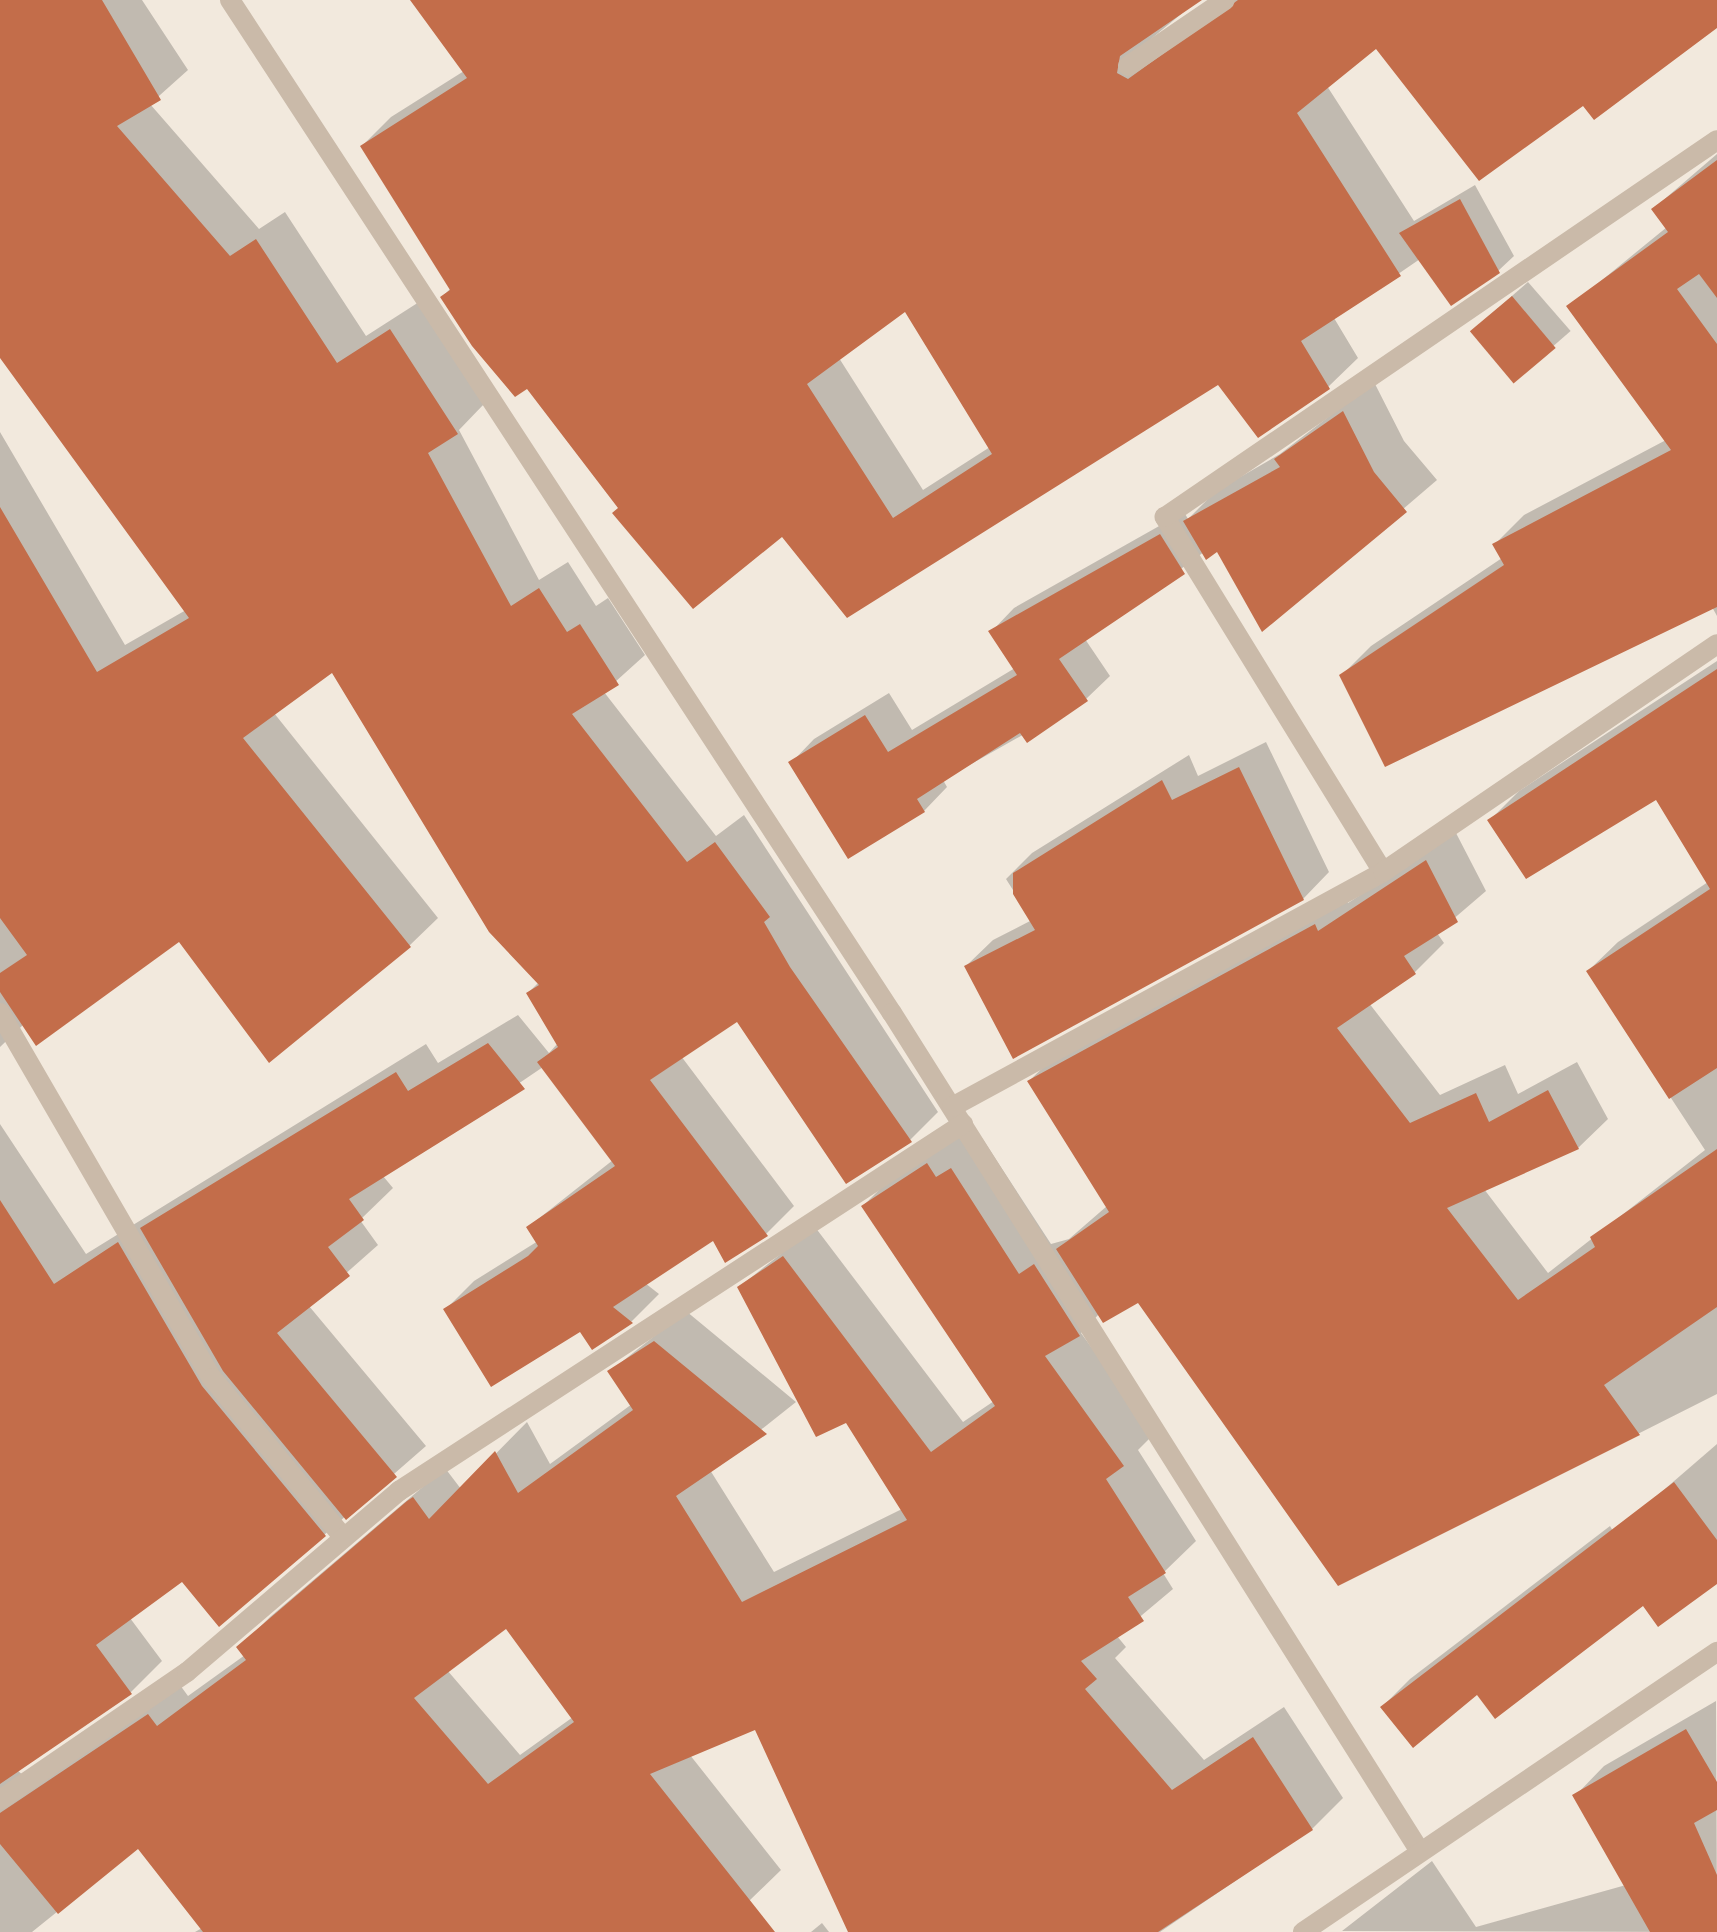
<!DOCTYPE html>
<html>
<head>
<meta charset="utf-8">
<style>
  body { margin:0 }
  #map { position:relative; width:1717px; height:1932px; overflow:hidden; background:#f2e9dd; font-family:"Archivo Narrow",sans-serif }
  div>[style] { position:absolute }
  .shadow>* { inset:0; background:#0003; transform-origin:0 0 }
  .building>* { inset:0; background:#c36d4a; transform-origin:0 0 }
  .minor>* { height:20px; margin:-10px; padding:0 10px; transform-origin:10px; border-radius:10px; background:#cabaa9 }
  span { translate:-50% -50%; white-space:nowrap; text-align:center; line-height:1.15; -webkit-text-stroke:6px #f9f3ea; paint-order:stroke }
</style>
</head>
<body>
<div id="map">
  <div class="shadow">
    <div style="clip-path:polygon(evenodd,0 0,142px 0,188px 70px,150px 104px,259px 229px,285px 212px,366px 336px,419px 302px,484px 404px,459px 430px,539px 580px,568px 562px,596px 606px,608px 598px,645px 655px,604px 692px,716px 836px,744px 815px,938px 1112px,910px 1140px,737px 1019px,681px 1056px,794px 1206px,766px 1234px,714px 1238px,645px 1283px,659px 1294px,631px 1322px,580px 1329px,446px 1309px,474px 1281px,538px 1241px,528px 1227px,613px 1160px,543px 1067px,383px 1176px,393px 1188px,360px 1220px,378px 1245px,309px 1306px,426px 1446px,324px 1535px,182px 1579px,130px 1618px,162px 1661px,131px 1692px,17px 1770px,32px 1783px,180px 1685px,188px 1696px,245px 1655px,239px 1648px,270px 1617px,445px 1468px,461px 1489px,527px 1422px,550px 1464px,632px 1404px,609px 1372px,686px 1311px,796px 1402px,710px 1470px,774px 1572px,902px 1509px,847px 1420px,739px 1287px,815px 1227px,963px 1422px,994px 1401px,863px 1206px,894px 1175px,958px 1134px,982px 1138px,1051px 1244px,1069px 1239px,1107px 1206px,1029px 1081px,1059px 1052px,1345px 896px,1348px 903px,1456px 833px,1486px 891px,1437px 933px,1444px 943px,1415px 972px,1369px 1003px,1440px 1095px,1505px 1065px,1518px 1094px,1577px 1062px,1608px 1119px,1578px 1148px,1484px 1189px,1548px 1273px,1705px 1150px,1588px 971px,1618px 942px,1708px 882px,1656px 798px,1490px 820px,1519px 791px,1717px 661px,1717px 1394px,1600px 1453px,1138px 1300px,1099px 1314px,1081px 1333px,1154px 1434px,1138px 1450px,1196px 1541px,1163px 1573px,1173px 1589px,1117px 1636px,1126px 1647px,1115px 1658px,1204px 1760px,1284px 1707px,1343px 1798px,1312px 1829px,1160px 1932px,1031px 1932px,756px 1727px,690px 1755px,781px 1870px,750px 1900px,687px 1932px,195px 1932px,202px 1928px,139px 1846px,32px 1932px,0 1932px,0 1124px,86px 1254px,426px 1044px,438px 1063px,518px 1015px,549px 1053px,558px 1043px,528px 993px,539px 982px,332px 670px,274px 713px,438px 918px,409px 946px,179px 939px,24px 1024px,0 1047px,0 432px,125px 645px,186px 610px,0 354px,0 0,506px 1626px,573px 1717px,520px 1755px,447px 1670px,506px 1626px)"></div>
    <div style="clip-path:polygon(evenodd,413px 0,1198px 0,1145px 44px,1231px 0,1717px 0,1717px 26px,1584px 104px,1377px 46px,1327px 86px,1414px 221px,1475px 185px,1514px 256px,1498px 271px,1420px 259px,1334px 318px,1358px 358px,1328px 387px,1219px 382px,847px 616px,782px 534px,620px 508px,527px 387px,442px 297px,451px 288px,362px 146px,391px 117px,464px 71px,413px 0,906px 309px,990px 447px,923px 490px,839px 358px,906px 309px)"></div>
    <div style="clip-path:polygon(1717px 154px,1717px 616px,1712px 607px,1341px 676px,1371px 646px,1502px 558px,1495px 544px,1524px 515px,1666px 440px,1569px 307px,1667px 227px,1653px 209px)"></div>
    <div style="left:1528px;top:282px;width:65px;height:74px;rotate:49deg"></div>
    <div style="clip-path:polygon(1374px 382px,1404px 441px,1437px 480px,1263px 629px,1218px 549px,1204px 552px,1085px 639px,1110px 676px,1086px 699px,943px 780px,947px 787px,924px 811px,791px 763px,814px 739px,889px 693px,912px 730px,1015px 668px,991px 632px,1014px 608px,1184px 512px,1188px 519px,1216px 491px,1280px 454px)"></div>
    <div style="clip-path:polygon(1266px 742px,1329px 872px,1303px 899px,966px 966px,993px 940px,1032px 920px,1006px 879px,1032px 853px,1189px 755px,1198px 776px)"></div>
    <div style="clip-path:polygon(1717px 1444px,1717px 1545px,1644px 1507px)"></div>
    <div style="clip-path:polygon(1610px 1526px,1649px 1592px,1382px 1707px,1410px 1679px)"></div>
    <div style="clip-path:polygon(1716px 1701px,1717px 1932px,1342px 1931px,1432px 1861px,1476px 1927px,1626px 1885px,1575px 1796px,1604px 1766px)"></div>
    <div style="clip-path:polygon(822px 1923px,829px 1932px,811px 1932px)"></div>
  </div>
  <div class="building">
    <div style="clip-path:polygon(0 0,102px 0,161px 100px,117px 126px,230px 256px,256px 239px,337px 363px,390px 329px,458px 434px,428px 453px,511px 606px,539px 588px,567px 632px,580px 624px,619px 685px,572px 714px,687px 862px,715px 842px,770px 917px,764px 922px,790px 967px,912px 1142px,846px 1184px,737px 1022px,650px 1080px,768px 1236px,725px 1263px,713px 1241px,613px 1307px,633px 1323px,592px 1350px,580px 1332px,491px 1387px,443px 1309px,528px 1256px,538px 1246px,526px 1227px,615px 1166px,537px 1062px,558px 1047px,526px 993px,539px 985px,489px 932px,332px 673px,243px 738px,411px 947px,269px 1063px,179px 942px,36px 1046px,0 992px,0 973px,27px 955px,0 918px,0 507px,97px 672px,189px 618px,0 358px)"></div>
    <div style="clip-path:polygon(evenodd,410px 0,1202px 0,1120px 56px,1117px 73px,1128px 79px,1238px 0,1717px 0,1717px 28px,1594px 120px,1583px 106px,1479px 181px,1376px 49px,1297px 113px,1401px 276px,1301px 341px,1330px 389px,1258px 438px,1218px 385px,847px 618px,782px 537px,693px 609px,612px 513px,618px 508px,527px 389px,515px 397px,472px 346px,440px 297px,450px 290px,360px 146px,467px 78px,410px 0,905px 312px,992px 454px,893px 518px,807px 384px,905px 312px)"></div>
    <div style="clip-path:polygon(1717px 160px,1717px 298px,1699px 274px,1677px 289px,1717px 344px,1717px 607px,1385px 767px,1339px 675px,1504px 565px,1492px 544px,1671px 450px,1566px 306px,1668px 232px,1651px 209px)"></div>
    <div style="clip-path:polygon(1460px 199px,1500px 273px,1451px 306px,1399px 233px)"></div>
    <div style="left:1512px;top:296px;width:68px;height:55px;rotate:50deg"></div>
    <div style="clip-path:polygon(1343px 411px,1374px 472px,1407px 512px,1262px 632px,1217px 552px,1206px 560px,1183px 521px,1280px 467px,1274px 459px)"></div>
    <div style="clip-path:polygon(1160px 534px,1185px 574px,1059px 659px,1088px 701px,1027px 743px,1020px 733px,917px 799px,925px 812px,848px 859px,788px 762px,865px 715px,888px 752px,1017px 675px,988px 631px)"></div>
    <div style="clip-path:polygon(1717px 669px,1717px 1068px,1669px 1099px,1586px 971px,1710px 889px,1656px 800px,1526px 879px,1487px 820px)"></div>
    <div style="clip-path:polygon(1239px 767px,1304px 900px,1013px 1059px,964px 966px,1035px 930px,1013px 894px,1013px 873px,1162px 780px,1172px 800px)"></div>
    <div style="clip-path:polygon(1426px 860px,1458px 922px,1404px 956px,1416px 974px,1337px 1028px,1410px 1123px,1476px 1093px,1489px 1122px,1548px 1090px,1579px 1149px,1447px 1208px,1518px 1300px,1595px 1247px,1590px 1237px,1717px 1149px,1717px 1307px,1604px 1385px,1640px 1435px,1338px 1586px,1138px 1303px,1103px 1323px,1056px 1249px,1109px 1212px,1027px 1081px,1315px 924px,1318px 931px)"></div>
    <div style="clip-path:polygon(488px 1043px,525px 1089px,349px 1199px,364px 1220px,328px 1247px,350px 1276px,277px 1333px,397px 1477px,346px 1520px,223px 1371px,140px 1228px,396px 1072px,408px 1091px)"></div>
    <div style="clip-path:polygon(evenodd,927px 1163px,936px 1177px,951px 1168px,1019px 1274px,1034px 1264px,1080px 1336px,1045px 1356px,1124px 1466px,1106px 1479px,1166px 1573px,1128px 1597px,1144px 1621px,1081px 1661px,1097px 1679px,1085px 1689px,1172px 1790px,1253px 1737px,1313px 1830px,1158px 1932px,848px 1932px,755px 1730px,650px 1774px,775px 1932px,203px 1932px,138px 1849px,58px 1914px,0 1844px,0 1813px,148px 1714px,157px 1726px,246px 1660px,236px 1647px,407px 1501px,413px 1497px,429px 1519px,495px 1451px,518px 1493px,633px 1410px,607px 1371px,654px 1341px,767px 1434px,676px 1496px,742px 1602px,907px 1520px,846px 1423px,816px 1437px,737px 1287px,783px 1256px,931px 1452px,995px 1406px,861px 1206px,927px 1163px,506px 1629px,574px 1722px,488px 1784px,414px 1698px,506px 1629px)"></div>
    <div style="clip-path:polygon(0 1200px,54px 1284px,118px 1242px,202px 1386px,326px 1536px,219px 1627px,182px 1582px,96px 1645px,132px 1694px,0 1784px)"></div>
    <div style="clip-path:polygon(1674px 1482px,1717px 1540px,1717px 1584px,1658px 1627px,1643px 1606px,1495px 1719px,1477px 1695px,1413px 1748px,1380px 1707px)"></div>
    <div style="clip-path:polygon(1686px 1729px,1717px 1782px,1717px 1810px,1694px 1823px,1717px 1875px,1717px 1932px,1650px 1932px,1572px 1795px)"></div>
  </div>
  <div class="minor">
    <div style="left:230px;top:0;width:1210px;rotate:56.84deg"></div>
    <div style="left:892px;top:1013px;width:989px;rotate:57.8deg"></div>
    <div style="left:1128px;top:66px;width:117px;rotate:-34.2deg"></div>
    <div style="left:1383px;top:872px;width:417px;rotate:-121.6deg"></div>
    <div style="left:1165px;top:517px;width:668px;rotate:-34.33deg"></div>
    <div style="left:0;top:1013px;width:422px;rotate:59.9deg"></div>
    <div style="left:212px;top:1378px;width:206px;rotate:50.5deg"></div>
    <div style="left:952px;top:1107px;width:491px;rotate:-28.6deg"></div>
    <div style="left:1383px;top:872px;width:404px;rotate:-34.3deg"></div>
    <div style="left:0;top:1800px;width:227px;rotate:-34.4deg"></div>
    <div style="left:187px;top:1672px;width:279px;rotate:-40.5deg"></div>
    <div style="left:399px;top:1491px;width:673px;rotate:-33.05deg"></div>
    <div style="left:1303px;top:1932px;width:500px;rotate:-34.1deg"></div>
  </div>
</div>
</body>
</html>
